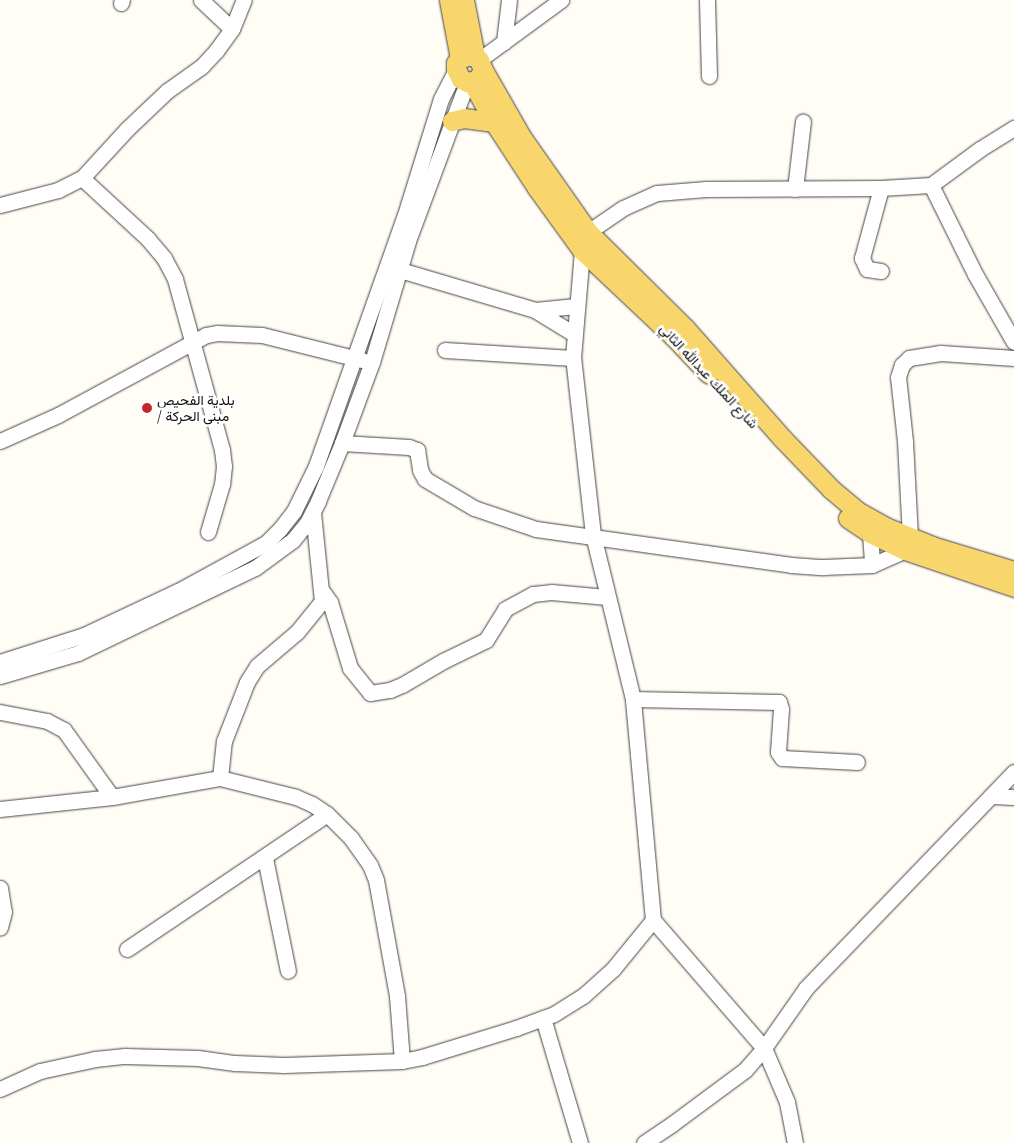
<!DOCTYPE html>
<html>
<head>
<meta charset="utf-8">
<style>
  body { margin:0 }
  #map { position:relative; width:1014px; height:1143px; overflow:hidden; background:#fffdf5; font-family:"IBM Plex Serif",Vazirmatn,serif }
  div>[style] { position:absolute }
  .roads { filter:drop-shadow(0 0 1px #444) drop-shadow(0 0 1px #444) }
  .minor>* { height:15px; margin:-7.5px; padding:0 7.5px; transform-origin:7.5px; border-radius:7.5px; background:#fff }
  .major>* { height:19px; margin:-9.5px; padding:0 9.5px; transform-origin:9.5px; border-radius:9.5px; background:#f9d66b }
  .dots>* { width:14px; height:14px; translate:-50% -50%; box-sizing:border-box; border:2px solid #fff; border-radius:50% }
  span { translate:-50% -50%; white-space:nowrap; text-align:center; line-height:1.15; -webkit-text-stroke:5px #fff; paint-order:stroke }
  .street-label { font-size:14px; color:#111 }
  .poi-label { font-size:14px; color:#111 }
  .left { translate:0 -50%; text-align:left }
</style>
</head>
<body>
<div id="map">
  <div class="roads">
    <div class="minor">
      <div style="left:201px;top:0;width:42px;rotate:43.1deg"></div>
      <div style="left:707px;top:0;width:76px;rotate:88.5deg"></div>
      <div style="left:121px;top:3px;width:3px;rotate:-72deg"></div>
      <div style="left:504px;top:42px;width:42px;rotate:-83.2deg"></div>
      <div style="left:479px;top:60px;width:102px;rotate:-36.2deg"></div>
      <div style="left:82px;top:178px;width:90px;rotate:42.7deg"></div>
      <div style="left:148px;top:239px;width:25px;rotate:50deg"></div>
      <div style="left:164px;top:258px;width:24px;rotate:62deg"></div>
      <div style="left:175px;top:279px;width:177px;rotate:74.6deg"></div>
      <div style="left:222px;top:450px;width:16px;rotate:83deg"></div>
      <div style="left:224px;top:466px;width:18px;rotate:96deg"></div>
      <div style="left:222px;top:484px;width:50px;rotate:106.3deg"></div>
      <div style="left:931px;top:185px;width:99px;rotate:63.7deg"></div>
      <div style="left:975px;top:274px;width:78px;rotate:60.2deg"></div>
      <div style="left:881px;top:188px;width:73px;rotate:105.2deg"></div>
      <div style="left:862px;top:258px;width:12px;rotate:66deg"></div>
      <div style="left:867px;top:269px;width:14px;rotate:8deg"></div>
      <div style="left:795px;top:189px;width:68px;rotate:-83.3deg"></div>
      <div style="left:0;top:205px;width:60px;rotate:-14.5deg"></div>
      <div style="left:58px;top:190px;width:27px;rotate:-27deg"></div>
      <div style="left:82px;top:178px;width:67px;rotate:-47.4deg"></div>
      <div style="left:127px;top:129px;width:55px;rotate:-43.5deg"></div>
      <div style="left:167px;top:91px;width:43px;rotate:-35.5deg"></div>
      <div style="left:202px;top:66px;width:21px;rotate:-47deg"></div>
      <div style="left:216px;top:51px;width:27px;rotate:-54deg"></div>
      <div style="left:232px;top:29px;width:31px;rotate:-68deg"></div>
      <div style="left:588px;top:232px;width:42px;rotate:-34.4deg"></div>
      <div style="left:623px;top:208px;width:37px;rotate:-24deg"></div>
      <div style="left:657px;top:193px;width:49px;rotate:-4.7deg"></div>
      <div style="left:706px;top:189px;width:175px;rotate:-0.3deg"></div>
      <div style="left:881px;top:188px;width:50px;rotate:-3.4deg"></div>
      <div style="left:931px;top:185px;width:61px;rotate:-36.3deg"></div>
      <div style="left:980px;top:149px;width:40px;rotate:-32deg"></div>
      <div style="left:400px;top:270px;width:141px;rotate:16.5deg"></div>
      <div style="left:535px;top:310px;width:46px;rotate:31.6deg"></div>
      <div style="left:535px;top:310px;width:41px;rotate:-5.6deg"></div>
      <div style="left:445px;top:350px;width:128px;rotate:3.6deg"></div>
      <div style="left:0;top:441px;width:64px;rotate:-24.1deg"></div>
      <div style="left:58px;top:415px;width:168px;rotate:-28.4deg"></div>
      <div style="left:206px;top:335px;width:11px;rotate:-10deg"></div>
      <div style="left:217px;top:333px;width:45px;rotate:2.5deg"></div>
      <div style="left:262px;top:335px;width:103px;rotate:14deg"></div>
      <div style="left:342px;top:443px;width:67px;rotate:3.4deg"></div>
      <div style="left:409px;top:447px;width:9px;rotate:21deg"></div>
      <div style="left:417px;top:450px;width:20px;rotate:81deg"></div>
      <div style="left:420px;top:470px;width:10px;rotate:61deg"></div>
      <div style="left:425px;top:479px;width:57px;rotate:30.6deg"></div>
      <div style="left:474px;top:508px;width:65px;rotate:18.7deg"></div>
      <div style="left:536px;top:529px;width:258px;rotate:8deg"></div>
      <div style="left:791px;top:565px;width:32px;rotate:4deg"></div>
      <div style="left:823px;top:567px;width:49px;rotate:-2.3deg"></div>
      <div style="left:872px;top:565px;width:36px;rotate:-24deg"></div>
      <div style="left:905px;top:550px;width:14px;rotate:-69deg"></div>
      <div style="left:910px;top:537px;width:96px;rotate:-93deg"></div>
      <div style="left:905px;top:441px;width:64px;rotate:-96.2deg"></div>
      <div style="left:898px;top:377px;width:13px;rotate:-72deg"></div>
      <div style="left:902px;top:365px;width:10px;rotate:-45deg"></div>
      <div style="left:909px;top:358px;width:32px;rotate:-9deg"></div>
      <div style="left:941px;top:353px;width:73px;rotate:3.9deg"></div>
      <div style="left:870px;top:533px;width:32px;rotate:86deg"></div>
      <div style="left:322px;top:591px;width:14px;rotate:54deg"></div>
      <div style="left:330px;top:602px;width:69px;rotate:73.1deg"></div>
      <div style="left:350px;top:668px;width:32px;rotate:51deg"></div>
      <div style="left:370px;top:693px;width:20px;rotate:-9deg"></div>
      <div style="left:390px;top:690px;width:13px;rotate:-23deg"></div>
      <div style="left:402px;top:685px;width:48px;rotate:-30.3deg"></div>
      <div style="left:443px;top:661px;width:48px;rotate:-26deg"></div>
      <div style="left:486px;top:640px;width:36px;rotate:-58deg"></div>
      <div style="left:505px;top:609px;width:32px;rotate:-28deg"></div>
      <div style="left:533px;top:594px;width:18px;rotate:-6deg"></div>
      <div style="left:551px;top:592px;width:56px;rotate:5.1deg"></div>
      <div style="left:0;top:662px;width:88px;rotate:-17.8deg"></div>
      <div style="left:84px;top:635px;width:104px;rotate:-25.1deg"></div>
      <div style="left:178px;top:591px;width:100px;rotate:-28.6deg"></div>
      <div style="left:266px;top:543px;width:20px;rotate:-45deg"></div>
      <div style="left:280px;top:529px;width:23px;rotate:-52deg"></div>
      <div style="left:294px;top:511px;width:50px;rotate:-63.9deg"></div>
      <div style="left:316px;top:466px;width:266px;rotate:-70.5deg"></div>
      <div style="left:405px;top:215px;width:121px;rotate:-72.8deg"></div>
      <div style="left:441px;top:99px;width:34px;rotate:-63deg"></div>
      <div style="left:0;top:676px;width:81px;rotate:-16.4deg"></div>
      <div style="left:78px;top:653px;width:196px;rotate:-25.7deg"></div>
      <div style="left:255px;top:568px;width:47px;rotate:-36.4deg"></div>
      <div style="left:293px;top:540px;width:22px;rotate:-51deg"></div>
      <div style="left:307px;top:523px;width:25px;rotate:-63deg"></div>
      <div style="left:318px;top:501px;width:63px;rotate:-67.5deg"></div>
      <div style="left:342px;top:443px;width:86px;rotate:-69.7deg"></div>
      <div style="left:372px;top:362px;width:126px;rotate:-73.4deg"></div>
      <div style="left:408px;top:241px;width:170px;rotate:-69.6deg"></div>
      <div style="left:633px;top:699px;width:146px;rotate:1.2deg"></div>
      <div style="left:779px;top:702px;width:7px;rotate:74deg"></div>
      <div style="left:781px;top:709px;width:43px;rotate:94deg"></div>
      <div style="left:778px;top:752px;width:7px;rotate:56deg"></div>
      <div style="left:782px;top:758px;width:75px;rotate:3.1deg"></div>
      <div style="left:0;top:712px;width:48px;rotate:10.8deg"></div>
      <div style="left:47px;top:721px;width:19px;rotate:28deg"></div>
      <div style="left:64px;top:730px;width:82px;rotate:54.4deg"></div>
      <div style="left:220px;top:778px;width:37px;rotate:-84deg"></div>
      <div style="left:224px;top:741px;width:63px;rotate:-68.7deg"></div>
      <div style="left:247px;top:682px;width:19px;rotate:-58deg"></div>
      <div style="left:257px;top:666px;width:52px;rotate:-40.4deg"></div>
      <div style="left:297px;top:632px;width:40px;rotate:-51deg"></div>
      <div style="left:322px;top:601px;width:89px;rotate:-95.8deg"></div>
      <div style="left:992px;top:796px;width:22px;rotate:3deg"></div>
      <div style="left:0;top:809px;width:113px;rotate:-6.1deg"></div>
      <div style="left:112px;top:797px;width:110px;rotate:-10deg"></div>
      <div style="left:220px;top:778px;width:78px;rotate:14deg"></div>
      <div style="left:296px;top:797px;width:17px;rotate:24deg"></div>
      <div style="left:312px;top:804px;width:18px;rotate:34deg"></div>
      <div style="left:327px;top:814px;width:34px;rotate:45deg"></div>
      <div style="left:351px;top:838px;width:33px;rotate:55deg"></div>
      <div style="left:370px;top:865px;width:16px;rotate:68deg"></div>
      <div style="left:376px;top:880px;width:118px;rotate:79.7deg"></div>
      <div style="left:397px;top:996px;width:65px;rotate:85.6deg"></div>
      <div style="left:265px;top:858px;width:115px;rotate:78.5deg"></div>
      <div style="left:0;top:888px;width:24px;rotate:81deg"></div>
      <div style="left:4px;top:912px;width:16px;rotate:105deg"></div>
      <div style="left:653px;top:920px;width:169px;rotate:49.1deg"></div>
      <div style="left:764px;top:1048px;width:59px;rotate:66.9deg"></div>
      <div style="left:787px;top:1102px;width:42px;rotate:79deg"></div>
      <div style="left:127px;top:949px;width:241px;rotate:-34deg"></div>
      <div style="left:543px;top:1018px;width:130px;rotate:73.5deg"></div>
      <div style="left:0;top:1089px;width:44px;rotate:-24.2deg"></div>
      <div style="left:40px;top:1071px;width:56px;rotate:-12.3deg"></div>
      <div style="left:95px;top:1059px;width:30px;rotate:-6deg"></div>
      <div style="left:125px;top:1056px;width:73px;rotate:1.6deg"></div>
      <div style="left:198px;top:1058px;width:37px;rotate:8deg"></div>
      <div style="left:235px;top:1063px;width:49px;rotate:2.3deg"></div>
      <div style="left:284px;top:1065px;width:118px;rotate:-1.9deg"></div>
      <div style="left:402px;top:1061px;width:20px;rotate:-11deg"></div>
      <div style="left:422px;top:1057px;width:98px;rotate:-17.1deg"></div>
      <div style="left:516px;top:1028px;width:40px;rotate:-20.2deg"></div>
      <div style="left:554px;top:1014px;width:34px;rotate:-32deg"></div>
      <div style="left:583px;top:996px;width:40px;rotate:-42deg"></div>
      <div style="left:613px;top:969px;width:63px;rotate:-50.8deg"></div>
      <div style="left:653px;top:920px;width:222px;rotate:-95.2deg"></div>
      <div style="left:633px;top:699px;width:169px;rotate:-103.7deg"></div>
      <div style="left:593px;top:535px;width:178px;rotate:-96.4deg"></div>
      <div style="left:573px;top:358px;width:108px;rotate:-85.2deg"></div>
      <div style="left:644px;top:1143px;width:34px;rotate:-34deg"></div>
      <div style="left:672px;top:1124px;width:91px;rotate:-36.5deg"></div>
      <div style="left:745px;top:1070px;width:29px;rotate:-49deg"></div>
      <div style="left:764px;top:1048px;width:73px;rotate:-55deg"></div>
      <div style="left:806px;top:988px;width:300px;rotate:-46.1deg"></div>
    </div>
    <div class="major">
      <div style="left:449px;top:0;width:60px;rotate:79.4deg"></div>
      <div style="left:464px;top:0;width:57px;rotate:78.9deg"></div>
      <div style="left:483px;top:70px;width:12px;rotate:121deg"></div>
      <div style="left:477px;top:80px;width:10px;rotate:169deg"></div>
      <div style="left:467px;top:82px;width:7px;rotate:-153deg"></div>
      <div style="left:461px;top:79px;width:11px;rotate:-117deg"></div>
      <div style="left:456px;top:69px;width:6px;rotate:-90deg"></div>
      <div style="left:456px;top:63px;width:11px;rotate:-41deg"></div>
      <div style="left:464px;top:56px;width:11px"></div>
      <div style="left:475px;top:56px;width:6px;rotate:45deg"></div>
      <div style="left:479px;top:60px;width:11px;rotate:68deg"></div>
      <div style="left:483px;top:70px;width:78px;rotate:60.2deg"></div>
      <div style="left:522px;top:138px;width:115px;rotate:54.9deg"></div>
      <div style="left:588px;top:232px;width:136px;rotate:44.7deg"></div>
      <div style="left:685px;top:328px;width:147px;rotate:48.6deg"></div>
      <div style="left:782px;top:438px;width:71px;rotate:46.1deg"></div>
      <div style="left:831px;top:489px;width:34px;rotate:40deg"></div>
      <div style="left:857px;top:511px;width:35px;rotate:29deg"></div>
      <div style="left:888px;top:528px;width:48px;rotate:22.2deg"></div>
      <div style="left:932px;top:546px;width:86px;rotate:17deg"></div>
      <div style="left:472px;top:82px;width:46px;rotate:61.2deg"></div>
      <div style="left:494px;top:122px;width:79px;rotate:56.9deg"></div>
      <div style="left:537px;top:188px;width:77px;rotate:54deg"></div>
      <div style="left:582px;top:250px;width:125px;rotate:43.4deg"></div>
      <div style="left:673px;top:336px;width:52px;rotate:46.5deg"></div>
      <div style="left:452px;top:121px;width:12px;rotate:-14deg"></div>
      <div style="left:464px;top:118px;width:30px;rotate:8deg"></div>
      <div style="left:848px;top:518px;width:27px;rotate:34deg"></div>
      <div style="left:870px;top:533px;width:39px;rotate:26deg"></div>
      <div style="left:905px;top:550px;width:115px;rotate:18.7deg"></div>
    </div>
  </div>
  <div class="dots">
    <div style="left:147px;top:408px;background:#c4262e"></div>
  </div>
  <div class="street-label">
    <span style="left:709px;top:376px;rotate:47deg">شارع الملك عبدالله الثاني</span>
  </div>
  <div class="poi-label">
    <span class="left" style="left:157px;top:408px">بلدية الفحيص<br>/ مبنى الحركة</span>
  </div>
</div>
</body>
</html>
